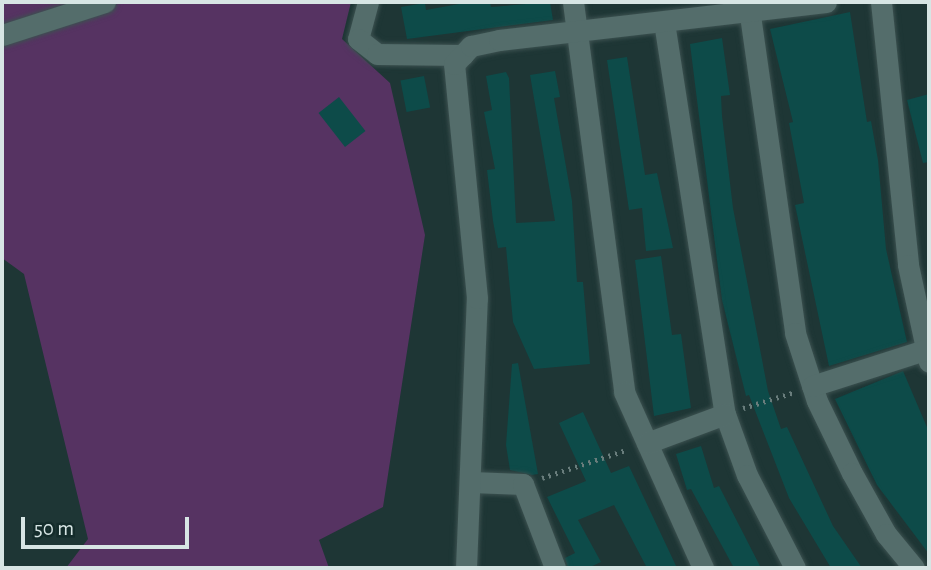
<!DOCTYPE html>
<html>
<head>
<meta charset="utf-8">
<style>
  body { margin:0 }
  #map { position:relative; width:931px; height:570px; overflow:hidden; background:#1e3635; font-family:"Alegreya Sans",sans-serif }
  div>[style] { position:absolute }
  .green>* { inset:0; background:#563362 }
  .building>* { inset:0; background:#0d4b49; transform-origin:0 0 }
  .path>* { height:4.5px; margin-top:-2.25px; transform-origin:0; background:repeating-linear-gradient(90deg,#697d7c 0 2px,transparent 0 7px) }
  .roads { filter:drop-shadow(0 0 2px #3c5150) drop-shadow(0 0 2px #3c5150) }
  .minor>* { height:21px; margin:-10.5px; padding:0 10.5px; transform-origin:10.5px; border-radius:10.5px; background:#546d6b }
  span { translate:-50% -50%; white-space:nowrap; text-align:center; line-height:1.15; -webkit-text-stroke:7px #142c2b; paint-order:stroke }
  .frame { position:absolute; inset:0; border:4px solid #d7e5e4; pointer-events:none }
  .scale { position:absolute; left:21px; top:517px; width:168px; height:32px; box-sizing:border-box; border:4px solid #d7e5e4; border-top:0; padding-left:9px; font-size:21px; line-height:24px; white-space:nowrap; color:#d7e5e4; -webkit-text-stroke:5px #142c2b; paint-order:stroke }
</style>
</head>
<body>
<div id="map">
  <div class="green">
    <div style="clip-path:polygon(2px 2px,351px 2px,342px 39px,390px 83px,425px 235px,383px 507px,319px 540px,329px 568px,66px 568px,88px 539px,24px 274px,2px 258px)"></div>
  </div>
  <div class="building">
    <div style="clip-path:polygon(470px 2px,490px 2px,491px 7px,550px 2px,553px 20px,407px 39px,401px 7px,425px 3px,426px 10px)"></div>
    <div style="clip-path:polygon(850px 12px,867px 122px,871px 121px,878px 160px,886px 249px,907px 342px,829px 366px,795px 205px,804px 203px,789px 123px,793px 122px,770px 29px)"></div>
    <div style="clip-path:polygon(722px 38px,730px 95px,721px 96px,722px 116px,733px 208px,768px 391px,781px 429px,787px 427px,833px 526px,862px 568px,831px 568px,789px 498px,749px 395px,746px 396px,722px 300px,690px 44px)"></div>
    <div style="clip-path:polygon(627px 57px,645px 175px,657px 173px,673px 248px,646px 251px,642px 208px,629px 210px,607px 60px)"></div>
    <div style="clip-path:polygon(555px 71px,560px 97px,554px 98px,572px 201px,577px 282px,583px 282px,590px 364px,534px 369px,513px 322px,506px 247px,498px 248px,493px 221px,487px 170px,495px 169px,484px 112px,492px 110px,486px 76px,506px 72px,509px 78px,516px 223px,555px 221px,530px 75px)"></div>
    <div style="left:424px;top:76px;width:32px;height:24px;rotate:79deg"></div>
    <div style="clip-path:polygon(929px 94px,929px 162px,923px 163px,907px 100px)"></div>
    <div style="left:339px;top:97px;width:43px;height:26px;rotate:52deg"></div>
    <div style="clip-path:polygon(661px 256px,672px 335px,681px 334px,691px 408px,654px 416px,635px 260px)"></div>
    <div style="clip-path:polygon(518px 363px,538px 474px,532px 475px,510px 470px,506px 445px,512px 364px)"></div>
    <div style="clip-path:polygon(903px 371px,929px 432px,929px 554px,877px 485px,835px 399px)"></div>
    <div style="clip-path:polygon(583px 412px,611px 473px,629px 466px,677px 568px,647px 568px,614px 505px,578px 520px,601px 562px,588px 568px,568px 568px,565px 558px,575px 553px,547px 497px,586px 481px,559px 423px)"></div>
    <div style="clip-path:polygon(701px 446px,714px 488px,719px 486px,761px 568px,734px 568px,691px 489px,687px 490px,676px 454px)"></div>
  </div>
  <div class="path">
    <div style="left:743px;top:408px;width:54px;rotate:-17.1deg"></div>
    <div style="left:542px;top:478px;width:89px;rotate:-18.4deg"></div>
  </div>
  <div class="roads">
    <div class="minor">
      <div style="left:368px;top:2px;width:38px;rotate:105deg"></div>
      <div style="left:358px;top:39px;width:24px;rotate:38deg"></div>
      <div style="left:377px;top:54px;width:86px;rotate:0.7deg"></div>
      <div style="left:573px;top:2px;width:393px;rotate:82.5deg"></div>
      <div style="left:624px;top:392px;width:193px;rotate:65.8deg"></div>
      <div style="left:881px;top:2px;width:264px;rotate:84.1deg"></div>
      <div style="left:908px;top:265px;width:99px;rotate:77.8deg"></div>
      <div style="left:749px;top:8px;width:328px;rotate:81.9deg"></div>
      <div style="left:795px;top:333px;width:71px;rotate:72.1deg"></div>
      <div style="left:817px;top:401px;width:80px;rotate:64.1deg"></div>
      <div style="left:852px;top:473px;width:70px;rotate:60.9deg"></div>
      <div style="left:886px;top:534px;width:44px;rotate:50.5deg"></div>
      <div style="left:664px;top:22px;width:397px;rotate:81.2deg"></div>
      <div style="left:725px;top:414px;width:65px;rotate:70.2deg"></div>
      <div style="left:747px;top:475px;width:105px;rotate:62.7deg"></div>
      <div style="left:2px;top:35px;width:108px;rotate:-17.8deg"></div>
      <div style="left:812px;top:386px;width:119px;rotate:-17.7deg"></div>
      <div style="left:647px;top:443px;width:83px;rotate:-20.4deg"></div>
      <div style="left:471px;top:482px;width:52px;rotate:2.2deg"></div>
      <div style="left:523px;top:484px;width:90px;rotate:69.1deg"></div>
      <div style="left:466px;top:568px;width:270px;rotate:-87.7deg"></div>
      <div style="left:477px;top:298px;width:235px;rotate:-95.6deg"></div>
      <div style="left:454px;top:64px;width:25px;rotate:-47deg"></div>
      <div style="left:471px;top:46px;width:29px;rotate:-12deg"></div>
      <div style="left:499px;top:40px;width:329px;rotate:-6.6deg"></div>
    </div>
  </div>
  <div class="frame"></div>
  <div class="scale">50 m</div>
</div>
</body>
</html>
